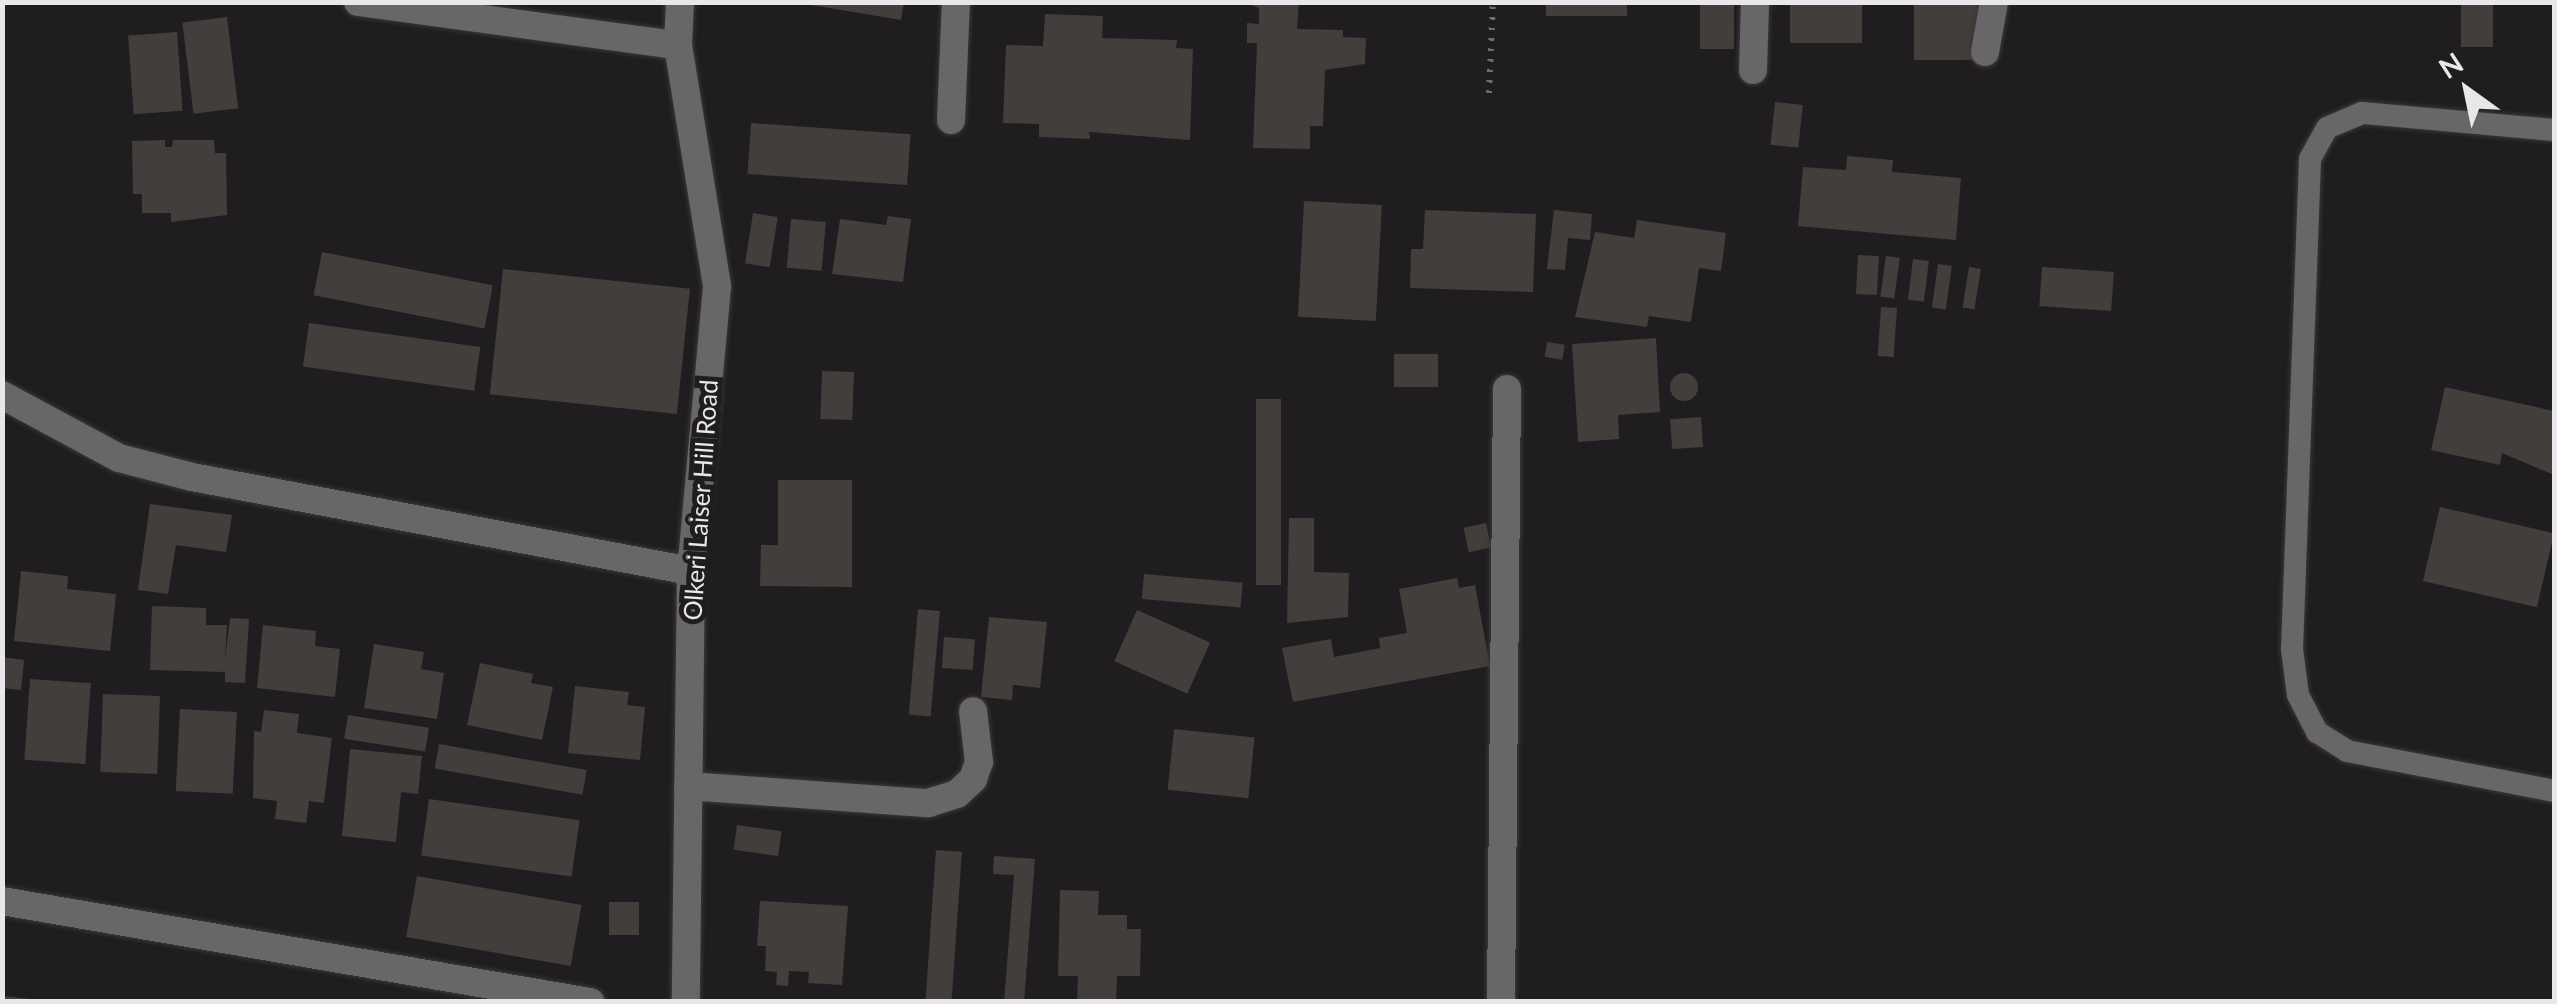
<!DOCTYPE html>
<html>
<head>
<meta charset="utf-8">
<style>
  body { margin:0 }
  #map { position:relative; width:2557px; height:1004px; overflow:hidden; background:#201d20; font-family:Lato,sans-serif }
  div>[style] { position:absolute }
  .building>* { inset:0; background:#413e3b; transform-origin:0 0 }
  .round { border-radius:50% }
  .path>* { height:6px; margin-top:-3px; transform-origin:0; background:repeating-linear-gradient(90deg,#706d70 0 2.5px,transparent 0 10.5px) }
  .roads { filter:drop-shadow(0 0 2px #3a383a) drop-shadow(0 0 2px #3a383a) }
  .service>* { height:22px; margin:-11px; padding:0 11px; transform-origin:11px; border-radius:11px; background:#696669 }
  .minor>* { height:28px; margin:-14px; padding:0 14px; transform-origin:14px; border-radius:14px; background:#696669 }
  span { translate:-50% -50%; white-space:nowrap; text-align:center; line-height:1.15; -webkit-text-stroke:10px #201d20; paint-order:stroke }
  .street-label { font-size:25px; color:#e9e7e9 }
  .frame { position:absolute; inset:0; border:5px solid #e9e7e9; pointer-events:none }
  .north { position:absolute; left:2417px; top:40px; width:100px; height:100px; -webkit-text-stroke:8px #201d20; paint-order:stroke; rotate:327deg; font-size:28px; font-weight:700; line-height:40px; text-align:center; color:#e9e7e9 }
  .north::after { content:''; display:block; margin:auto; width:35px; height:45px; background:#e9e7e9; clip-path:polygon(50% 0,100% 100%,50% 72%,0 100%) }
</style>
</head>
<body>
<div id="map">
  <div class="building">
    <div style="clip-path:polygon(793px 2px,904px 2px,901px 20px)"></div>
    <div style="clip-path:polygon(1244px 2px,1299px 2px,1297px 29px,1343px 30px,1343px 37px,1366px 38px,1365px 64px,1325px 70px,1323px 126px,1310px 126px,1310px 149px,1253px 148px,1257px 43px,1247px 43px,1247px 23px,1259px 24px,1259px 8px)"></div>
    <div style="left:1546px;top:2px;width:81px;height:14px"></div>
    <div style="left:1700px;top:2px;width:34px;height:47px"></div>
    <div style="left:1790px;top:2px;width:72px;height:41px"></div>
    <div style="left:2461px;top:2px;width:32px;height:45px"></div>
    <div style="left:1914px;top:3px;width:67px;height:57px"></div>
    <div style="clip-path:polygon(1045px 14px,1103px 16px,1102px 38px,1177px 40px,1176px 48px,1193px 49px,1190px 140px,1089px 132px,1090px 139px,1039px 137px,1039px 124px,1003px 123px,1006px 45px,1043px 46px)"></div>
    <div style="left:227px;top:17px;width:92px;height:45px;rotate:83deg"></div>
    <div style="left:177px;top:32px;width:79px;height:49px;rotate:86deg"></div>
    <div style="left:1775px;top:102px;width:28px;height:43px;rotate:6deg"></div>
    <div style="left:751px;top:123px;width:160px;height:51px;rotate:4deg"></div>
    <div style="clip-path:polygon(165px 140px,165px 147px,172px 147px,173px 140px,214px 140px,215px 153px,226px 153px,227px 215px,171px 222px,171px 213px,142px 213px,142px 194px,133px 194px,132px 141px)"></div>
    <div style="clip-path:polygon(1847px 156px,1893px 160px,1892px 172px,1961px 178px,1956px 240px,1798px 226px,1803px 167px,1846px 170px)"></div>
    <div style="left:1304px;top:201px;width:78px;height:116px;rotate:3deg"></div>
    <div style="clip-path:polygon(1425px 210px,1536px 214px,1533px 292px,1410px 288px,1411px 249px,1423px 249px)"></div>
    <div style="clip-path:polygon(1554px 210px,1592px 214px,1590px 240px,1568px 238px,1565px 270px,1547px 269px)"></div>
    <div style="left:753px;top:213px;width:25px;height:51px;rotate:9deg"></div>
    <div style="clip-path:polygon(888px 216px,911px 219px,903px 282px,832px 274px,840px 219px,886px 225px)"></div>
    <div style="left:791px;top:219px;width:35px;height:49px;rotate:5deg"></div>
    <div style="clip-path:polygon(1637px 220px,1726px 233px,1721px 271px,1699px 268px,1691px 322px,1649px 316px,1647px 327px,1575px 317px,1595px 232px,1634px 238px)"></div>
    <div style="left:322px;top:252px;width:174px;height:44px;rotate:11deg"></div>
    <div style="left:1858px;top:255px;width:21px;height:39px;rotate:3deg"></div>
    <div style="left:1886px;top:256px;width:14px;height:41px;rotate:8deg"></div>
    <div style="left:1913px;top:259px;width:16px;height:41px;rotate:7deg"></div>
    <div style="left:1938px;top:264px;width:14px;height:44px;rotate:8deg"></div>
    <div style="left:1969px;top:267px;width:12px;height:41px;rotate:9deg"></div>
    <div style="left:2042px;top:267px;width:72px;height:39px;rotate:4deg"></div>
    <div style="left:503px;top:269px;width:188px;height:126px;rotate:6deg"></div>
    <div style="left:1881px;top:307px;width:16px;height:49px;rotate:4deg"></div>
    <div style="left:309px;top:323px;width:173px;height:44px;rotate:8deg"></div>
    <div style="clip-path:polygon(1656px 338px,1660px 412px,1618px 415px,1619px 439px,1578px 442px,1572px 344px)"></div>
    <div style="left:1547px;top:342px;width:18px;height:15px;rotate:9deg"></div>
    <div style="left:1394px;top:354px;width:44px;height:33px"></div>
    <div style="left:822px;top:371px;width:32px;height:48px;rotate:2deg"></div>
    <div class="round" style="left:1670px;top:373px;width:28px;height:28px"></div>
    <div style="clip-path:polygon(2445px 387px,2554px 411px,2554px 475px,2502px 453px,2500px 465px,2431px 450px)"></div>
    <div style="left:1256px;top:399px;width:25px;height:186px"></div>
    <div style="left:1701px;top:417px;width:30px;height:31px;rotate:86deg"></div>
    <div style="clip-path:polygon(778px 480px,852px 480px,852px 587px,760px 586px,761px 545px,778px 545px)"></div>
    <div style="clip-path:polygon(150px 504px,232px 515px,226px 552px,176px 545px,168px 594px,138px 590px)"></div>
    <div style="left:2440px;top:507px;width:117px;height:76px;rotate:13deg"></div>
    <div style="clip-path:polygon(1289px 518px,1314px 518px,1314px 572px,1349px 573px,1348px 617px,1287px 623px)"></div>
    <div style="left:1486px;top:523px;width:25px;height:23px;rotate:78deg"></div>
    <div style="clip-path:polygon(21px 571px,68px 576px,67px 589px,116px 594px,110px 651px,14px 641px)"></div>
    <div style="left:1144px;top:574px;width:99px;height:25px;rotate:5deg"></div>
    <div style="clip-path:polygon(1457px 578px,1459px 588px,1475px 585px,1490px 666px,1293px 702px,1282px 648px,1331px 639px,1334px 657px,1380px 648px,1379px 638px,1407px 633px,1399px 589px)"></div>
    <div style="clip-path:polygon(152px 606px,206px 608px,206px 625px,227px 625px,225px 659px,230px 618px,249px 619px,245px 683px,225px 682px,225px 672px,150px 670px)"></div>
    <div style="left:918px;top:609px;width:22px;height:106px;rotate:5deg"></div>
    <div style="left:1137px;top:610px;width:80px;height:56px;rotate:24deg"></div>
    <div style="clip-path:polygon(989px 617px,1047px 622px,1040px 688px,1013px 685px,1012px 700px,981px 697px)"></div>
    <div style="clip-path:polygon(263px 625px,316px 631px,315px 646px,340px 649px,335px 697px,257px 688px)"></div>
    <div style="left:944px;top:637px;width:31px;height:31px;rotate:4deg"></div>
    <div style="clip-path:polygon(374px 644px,424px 652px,421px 669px,444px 673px,437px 719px,364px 708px)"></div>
    <div style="clip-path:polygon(2px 657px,24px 660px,21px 690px,2px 688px)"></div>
    <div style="clip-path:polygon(480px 663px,533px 674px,531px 683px,553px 687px,542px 740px,467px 725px)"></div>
    <div style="left:30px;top:679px;width:61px;height:81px;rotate:4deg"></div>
    <div style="clip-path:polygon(575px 686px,629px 692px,627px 705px,645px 707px,640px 760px,568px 753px)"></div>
    <div style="left:103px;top:694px;width:57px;height:78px;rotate:2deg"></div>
    <div style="left:180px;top:709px;width:57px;height:82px;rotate:3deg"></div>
    <div style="clip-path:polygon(264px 710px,299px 714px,297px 733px,332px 738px,324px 803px,309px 801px,306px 823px,275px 819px,277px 801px,253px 798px,254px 731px,261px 732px)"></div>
    <div style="left:348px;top:715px;width:82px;height:24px;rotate:9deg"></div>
    <div style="left:1174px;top:729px;width:81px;height:61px;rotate:6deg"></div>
    <div style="left:439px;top:744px;width:150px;height:25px;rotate:10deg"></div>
    <div style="clip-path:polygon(350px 749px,422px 756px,418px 794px,401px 792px,396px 842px,342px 836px)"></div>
    <div style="left:429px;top:799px;width:152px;height:57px;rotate:8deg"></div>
    <div style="left:737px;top:825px;width:45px;height:25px;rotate:8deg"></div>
    <div style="left:936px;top:850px;width:26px;height:152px;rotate:4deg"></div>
    <div style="clip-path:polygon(994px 856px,1035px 859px,1024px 1002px,1004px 1002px,1014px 875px,993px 874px)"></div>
    <div style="left:417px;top:876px;width:167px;height:62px;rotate:10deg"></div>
    <div style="clip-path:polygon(1060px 890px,1099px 891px,1098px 915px,1127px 915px,1127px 929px,1141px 929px,1140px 976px,1117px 976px,1116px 1002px,1077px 1002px,1078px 976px,1058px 976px)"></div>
    <div style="clip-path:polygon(760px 901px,848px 906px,842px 985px,808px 983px,809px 972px,789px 971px,788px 986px,776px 985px,777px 972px,765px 971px,766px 946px,757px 946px)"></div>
    <div style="left:609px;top:902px;width:30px;height:33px"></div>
    <div style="clip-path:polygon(2px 996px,32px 999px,32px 1002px,2px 1002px)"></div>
  </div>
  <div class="path">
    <div style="left:1489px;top:93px;width:91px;rotate:-87.5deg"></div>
  </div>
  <div class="roads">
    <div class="service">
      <div style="left:2554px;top:130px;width:193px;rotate:-174.9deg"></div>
      <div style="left:2362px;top:113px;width:38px;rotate:157deg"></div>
      <div style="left:2327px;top:128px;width:35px;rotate:119deg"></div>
      <div style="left:2310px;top:159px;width:490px;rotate:92.1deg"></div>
      <div style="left:2292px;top:649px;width:46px;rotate:82.6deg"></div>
      <div style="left:2298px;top:695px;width:42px;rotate:62.8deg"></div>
      <div style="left:2317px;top:732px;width:36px;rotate:32deg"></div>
      <div style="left:2347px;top:751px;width:211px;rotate:10.9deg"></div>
    </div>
    <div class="minor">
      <div style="left:358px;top:2px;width:323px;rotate:7.7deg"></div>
      <div style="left:680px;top:2px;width:43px;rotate:92.7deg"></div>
      <div style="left:678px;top:45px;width:245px;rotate:80.8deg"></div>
      <div style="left:717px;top:287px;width:285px;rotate:95.2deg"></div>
      <div style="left:691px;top:571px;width:431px;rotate:90.7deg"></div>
      <div style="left:1985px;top:52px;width:51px;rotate:-79.8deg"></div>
      <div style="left:1753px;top:70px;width:68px;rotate:-88.3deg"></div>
      <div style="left:951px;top:120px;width:118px;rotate:-87.6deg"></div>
      <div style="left:2px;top:395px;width:133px;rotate:28.3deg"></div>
      <div style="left:119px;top:458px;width:75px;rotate:14.6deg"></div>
      <div style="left:192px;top:477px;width:508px;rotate:10.67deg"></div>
      <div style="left:688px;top:786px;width:241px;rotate:4.1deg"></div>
      <div style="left:928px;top:803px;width:30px;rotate:-17deg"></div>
      <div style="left:957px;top:794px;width:22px;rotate:-43deg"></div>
      <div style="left:973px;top:779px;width:18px;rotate:-71deg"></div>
      <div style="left:979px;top:762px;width:51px;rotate:-96.7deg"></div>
      <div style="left:2px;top:901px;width:597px;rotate:9.75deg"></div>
      <div style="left:1501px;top:1002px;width:613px;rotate:-89.44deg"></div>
    </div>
  </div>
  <div class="street-label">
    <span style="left:700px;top:500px;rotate:-86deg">Olkeri Laiser Hill Road</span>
  </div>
  <div class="frame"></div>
  <div class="north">N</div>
</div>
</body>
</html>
